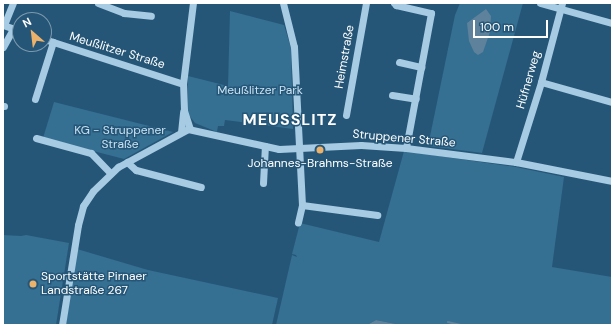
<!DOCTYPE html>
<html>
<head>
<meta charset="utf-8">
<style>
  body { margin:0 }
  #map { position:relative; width:615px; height:328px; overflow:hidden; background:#255677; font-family:"DM Sans",sans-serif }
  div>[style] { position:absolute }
  .green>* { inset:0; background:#356f92 }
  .water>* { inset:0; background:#5e829b }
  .stream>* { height:1.5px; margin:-0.75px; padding:0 0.75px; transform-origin:0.75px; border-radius:0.75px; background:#5e829b }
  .minor>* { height:7px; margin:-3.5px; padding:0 3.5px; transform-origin:3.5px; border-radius:3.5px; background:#a6cbe3 }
  .dots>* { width:11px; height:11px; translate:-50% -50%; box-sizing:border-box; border:2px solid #255677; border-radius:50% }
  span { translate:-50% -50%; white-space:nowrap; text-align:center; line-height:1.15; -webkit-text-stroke:3px #255677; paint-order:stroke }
  .street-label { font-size:12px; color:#fff }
  .park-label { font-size:12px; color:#c8e2f2 }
  .poi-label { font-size:12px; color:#fff }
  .left { translate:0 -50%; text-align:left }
  .district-label { font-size:16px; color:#fff; font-weight:700; letter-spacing:1px }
  .frame { position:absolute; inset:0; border:4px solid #fff; pointer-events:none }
  .north { position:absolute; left:12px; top:12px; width:40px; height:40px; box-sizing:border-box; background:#255677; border:1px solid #7c9aad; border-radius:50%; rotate:332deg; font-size:11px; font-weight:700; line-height:16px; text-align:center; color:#fff }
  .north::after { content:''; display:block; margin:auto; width:14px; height:18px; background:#ecb16a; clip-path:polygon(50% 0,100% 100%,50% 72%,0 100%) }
  .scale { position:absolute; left:473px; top:20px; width:75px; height:18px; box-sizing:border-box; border:2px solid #fff; border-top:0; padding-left:5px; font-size:12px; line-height:14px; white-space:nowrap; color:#fff; -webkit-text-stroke:3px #255677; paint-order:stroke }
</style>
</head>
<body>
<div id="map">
  <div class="green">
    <div style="clip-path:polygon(460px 3px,523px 3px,482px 153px,428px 146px,455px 15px)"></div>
    <div style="clip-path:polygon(230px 11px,284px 25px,291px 48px,293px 129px,225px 120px,224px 126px,218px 126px,217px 132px,195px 123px,188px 114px,188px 76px,228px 86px)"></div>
    <div style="clip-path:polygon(54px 102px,173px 132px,124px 159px,43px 138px)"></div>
    <div style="clip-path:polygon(404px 151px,516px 167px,564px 177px,552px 267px,612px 277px,612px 325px,401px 325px,376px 320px,367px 325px,276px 325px,292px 255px,297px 257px,296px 255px,292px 254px,300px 223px,379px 242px)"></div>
    <div style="clip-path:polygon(3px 235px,21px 236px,26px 235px,69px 243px,56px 325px,3px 325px)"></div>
    <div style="clip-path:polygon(77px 249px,148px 270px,278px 298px,272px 325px,66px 325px)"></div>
  </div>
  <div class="water">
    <div style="clip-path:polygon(486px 9px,491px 16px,490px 32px,483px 52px,478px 55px,474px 52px,469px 41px,467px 23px)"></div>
    <div style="clip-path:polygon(376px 320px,401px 325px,367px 325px)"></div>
  </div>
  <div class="stream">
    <div style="left:448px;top:322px;width:13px;rotate:13deg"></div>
  </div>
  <div class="minor">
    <div style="left:98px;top:3px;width:28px;rotate:21deg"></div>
    <div style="left:124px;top:13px;width:27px;rotate:6deg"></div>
    <div style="left:283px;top:3px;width:45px;rotate:76deg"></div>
    <div style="left:294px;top:47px;width:158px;rotate:87.1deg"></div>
    <div style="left:302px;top:205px;width:18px;rotate:103deg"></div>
    <div style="left:394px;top:3px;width:3px;rotate:45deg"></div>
    <div style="left:396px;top:5px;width:36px;rotate:13deg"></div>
    <div style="left:431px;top:13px;width:137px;rotate:100.5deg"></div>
    <div style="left:540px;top:3px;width:75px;rotate:15.5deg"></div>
    <div style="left:3px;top:25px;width:18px;rotate:19deg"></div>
    <div style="left:4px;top:25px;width:24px;rotate:-68deg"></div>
    <div style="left:44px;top:39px;width:146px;rotate:17.9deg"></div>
    <div style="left:3px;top:47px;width:21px;rotate:-61deg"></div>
    <div style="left:399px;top:62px;width:23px;rotate:13deg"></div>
    <div style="left:541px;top:82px;width:74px;rotate:15.7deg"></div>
    <div style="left:392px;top:95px;width:24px;rotate:9deg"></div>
    <div style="left:35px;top:99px;width:60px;rotate:-72.5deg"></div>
    <div style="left:3px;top:106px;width:1px"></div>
    <div style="left:346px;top:115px;width:114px;rotate:-79.9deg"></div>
    <div style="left:190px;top:129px;width:20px;rotate:-108deg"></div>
    <div style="left:184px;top:110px;width:26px;rotate:-92deg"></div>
    <div style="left:183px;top:84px;width:82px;rotate:-83deg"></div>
    <div style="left:181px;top:132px;width:20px;rotate:-84deg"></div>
    <div style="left:36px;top:138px;width:57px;rotate:15.3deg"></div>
    <div style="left:91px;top:153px;width:28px;rotate:46deg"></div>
    <div style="left:127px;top:162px;width:12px;rotate:42deg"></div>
    <div style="left:136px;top:170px;width:67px;rotate:14.7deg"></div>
    <div style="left:516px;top:162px;width:84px;rotate:-72.6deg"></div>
    <div style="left:541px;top:82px;width:82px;rotate:-75.1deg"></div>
    <div style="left:263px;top:183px;width:37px;rotate:-87deg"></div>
    <div style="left:302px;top:205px;width:76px;rotate:7.6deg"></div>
    <div style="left:62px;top:325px;width:101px;rotate:-80.9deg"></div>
    <div style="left:78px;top:225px;width:20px;rotate:-75deg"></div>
    <div style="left:83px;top:206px;width:18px;rotate:-56deg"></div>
    <div style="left:93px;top:191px;width:35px;rotate:-44deg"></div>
    <div style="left:118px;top:167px;width:80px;rotate:-28.5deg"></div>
    <div style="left:188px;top:129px;width:93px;rotate:12.4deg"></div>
    <div style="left:279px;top:149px;width:82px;rotate:-2.8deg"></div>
    <div style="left:361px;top:145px;width:45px;rotate:3.8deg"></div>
    <div style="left:406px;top:148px;width:111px;rotate:7.3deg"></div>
    <div style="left:516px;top:162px;width:98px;rotate:11.2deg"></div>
  </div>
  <div class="dots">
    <div style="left:320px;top:150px;background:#ecb16a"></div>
    <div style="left:33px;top:284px;background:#ecb16a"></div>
  </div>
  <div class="street-label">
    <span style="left:117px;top:51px;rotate:17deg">Meußlitzer Straße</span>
    <span style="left:345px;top:57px;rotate:-80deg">Heimstraße</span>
    <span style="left:529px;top:80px;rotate:-74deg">Hüfnerweg</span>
    <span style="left:404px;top:139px;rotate:5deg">Struppener Straße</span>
  </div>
  <div class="park-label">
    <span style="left:260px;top:91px">Meußlitzer Park</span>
    <span style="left:120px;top:138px">KG - Struppener<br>Straße</span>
  </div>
  <div class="poi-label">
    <span style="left:320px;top:164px">Johannes-Brahms-Straße</span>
    <span class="left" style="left:41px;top:284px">Sportstätte Pirnaer<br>Landstraße 267</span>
  </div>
  <div class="district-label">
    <span style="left:290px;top:120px">MEUSSLITZ</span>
  </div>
  <div class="frame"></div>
  <div class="north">N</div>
  <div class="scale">100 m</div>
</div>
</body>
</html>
